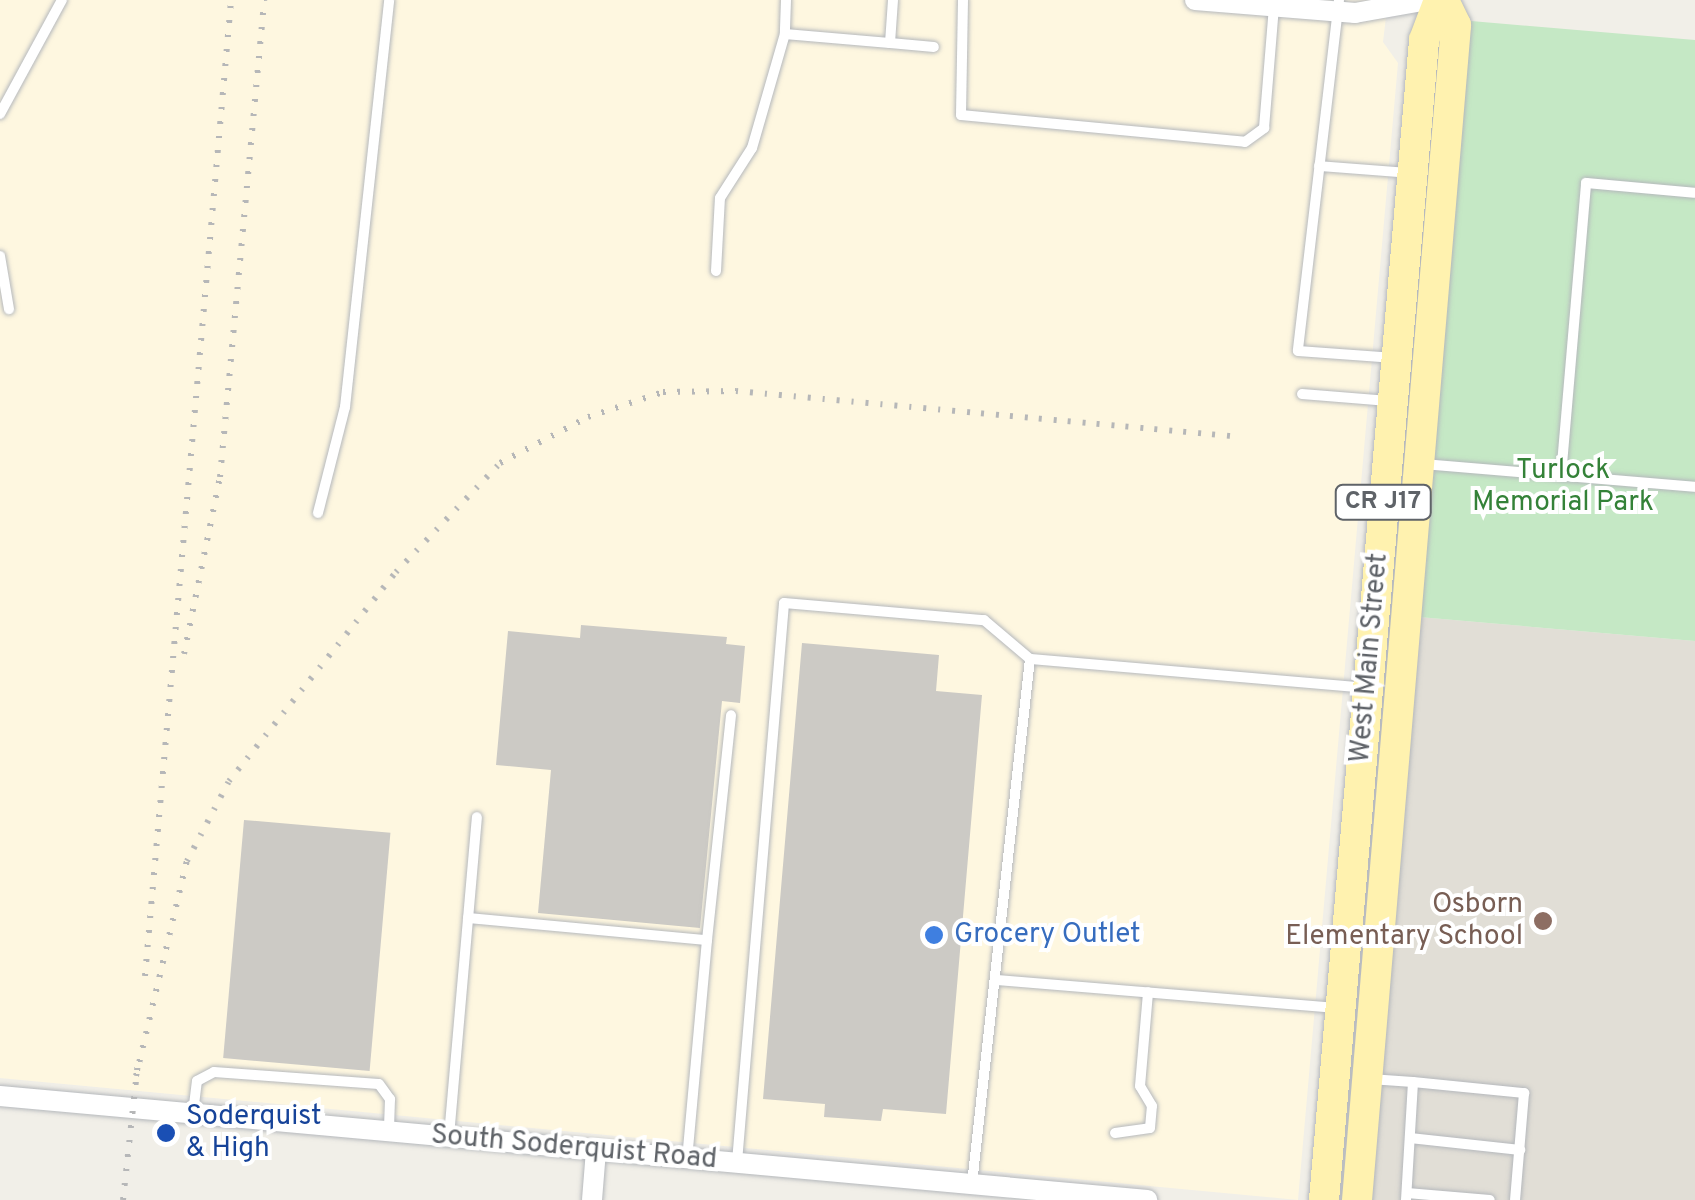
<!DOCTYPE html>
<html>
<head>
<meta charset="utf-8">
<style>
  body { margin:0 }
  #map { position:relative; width:1695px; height:1200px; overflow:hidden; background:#f1efe8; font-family:Overpass,sans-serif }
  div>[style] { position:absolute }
  .commercial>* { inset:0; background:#fef7e0 }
  .education>* { inset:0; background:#e1ded6 }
  .green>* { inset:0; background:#c5e8c5 }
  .building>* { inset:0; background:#cccac5; transform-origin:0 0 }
  .roads { filter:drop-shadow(0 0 2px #b5b8bc) drop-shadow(0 0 2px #b5b8bc) }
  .lane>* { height:10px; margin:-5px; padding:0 5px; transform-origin:5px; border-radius:5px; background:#fff }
  .street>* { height:20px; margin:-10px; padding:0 10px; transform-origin:10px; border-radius:10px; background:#fff }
  .primary>* { height:30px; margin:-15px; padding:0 15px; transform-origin:15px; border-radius:15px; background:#fff2af }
  .rail>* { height:6px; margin-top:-3px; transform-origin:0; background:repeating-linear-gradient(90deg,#b6b7b8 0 2.5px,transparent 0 14.5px) }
  .dots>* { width:28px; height:28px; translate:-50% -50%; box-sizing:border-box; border:5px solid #fff; border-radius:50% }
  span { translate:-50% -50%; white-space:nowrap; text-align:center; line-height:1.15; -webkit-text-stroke:8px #fff; paint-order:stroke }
  .shield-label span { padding:2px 8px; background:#fff; border:2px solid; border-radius:8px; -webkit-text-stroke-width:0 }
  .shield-label { font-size:25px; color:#5f6368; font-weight:700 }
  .park-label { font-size:28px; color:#348238 }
  .street-label { font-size:28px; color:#5f6368 }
  .education-label { font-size:28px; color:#785e54 }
  .right { translate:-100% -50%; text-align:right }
  .shop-label { font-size:28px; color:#366cbe }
  .left { translate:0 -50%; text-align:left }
  .transit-label { font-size:28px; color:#164399 }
</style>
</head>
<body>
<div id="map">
  <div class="commercial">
    <div style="clip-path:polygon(0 0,1388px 0,1383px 42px,1398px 63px,1298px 1200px,0 1078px)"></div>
  </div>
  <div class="education">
    <div style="clip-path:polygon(1419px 617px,1695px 641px,1695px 1200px,1367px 1200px)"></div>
  </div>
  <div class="green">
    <div style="clip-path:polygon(1471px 21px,1695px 40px,1695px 641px,1419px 617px)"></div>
  </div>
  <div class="building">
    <div style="clip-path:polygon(581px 625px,727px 637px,726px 644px,745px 646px,740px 703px,722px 701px,700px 928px,538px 913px,551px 770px,496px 765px,508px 631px,580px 638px)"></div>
    <div style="clip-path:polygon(802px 643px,939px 655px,936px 691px,982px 695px,946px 1114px,883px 1109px,881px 1121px,824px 1117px,825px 1104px,763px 1099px)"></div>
    <div style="left:244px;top:820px;width:147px;height:239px;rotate:5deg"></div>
  </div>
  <div class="roads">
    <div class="lane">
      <div style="left:786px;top:0;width:34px;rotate:92deg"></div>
      <div style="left:785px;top:34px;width:105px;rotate:4.9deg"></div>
      <div style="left:893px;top:0;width:43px;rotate:94deg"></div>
      <div style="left:890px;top:43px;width:44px;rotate:5.2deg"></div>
      <div style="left:963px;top:0;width:115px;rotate:91deg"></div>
      <div style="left:961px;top:115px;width:285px;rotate:5.4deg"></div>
      <div style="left:1245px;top:142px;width:24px;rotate:-36deg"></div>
      <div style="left:1264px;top:128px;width:121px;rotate:-85.3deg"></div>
      <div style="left:1339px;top:0;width:353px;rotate:96.7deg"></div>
      <div style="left:1298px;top:351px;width:97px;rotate:4.1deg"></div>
      <div style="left:0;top:114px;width:130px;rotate:-61.5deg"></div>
      <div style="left:1319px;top:166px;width:91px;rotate:4.4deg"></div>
      <div style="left:0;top:256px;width:54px;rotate:80.4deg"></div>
      <div style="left:716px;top:271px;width:73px;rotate:-86.9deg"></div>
      <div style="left:720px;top:198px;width:59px;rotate:-57.4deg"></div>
      <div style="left:752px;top:148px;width:119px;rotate:-73.9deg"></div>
      <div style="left:1302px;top:394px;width:87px;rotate:4.6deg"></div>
      <div style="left:1422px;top:464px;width:274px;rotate:4.8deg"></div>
      <div style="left:1561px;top:476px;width:294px;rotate:-85.1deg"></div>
      <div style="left:1586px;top:183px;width:109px;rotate:5.2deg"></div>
      <div style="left:318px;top:513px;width:109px;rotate:-75.7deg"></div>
      <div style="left:345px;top:407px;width:409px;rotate:-83.8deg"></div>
      <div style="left:468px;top:918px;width:240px;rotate:5.3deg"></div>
      <div style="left:707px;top:940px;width:219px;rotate:95.2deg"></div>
      <div style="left:707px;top:940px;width:226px;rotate:-83.9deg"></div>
      <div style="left:996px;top:980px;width:343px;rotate:4.7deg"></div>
      <div style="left:1370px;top:1079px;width:43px;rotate:4deg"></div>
      <div style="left:193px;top:1113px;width:32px;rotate:-83deg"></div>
      <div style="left:197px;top:1081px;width:19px;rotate:-28deg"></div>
      <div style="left:214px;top:1072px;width:165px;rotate:4.2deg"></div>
      <div style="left:379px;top:1084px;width:19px;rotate:54deg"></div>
      <div style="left:390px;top:1099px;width:32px;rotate:92deg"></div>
      <div style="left:1115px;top:1133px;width:35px;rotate:-8deg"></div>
      <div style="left:1150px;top:1128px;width:22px;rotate:-85deg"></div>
      <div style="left:1152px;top:1106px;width:23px;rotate:-121deg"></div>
      <div style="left:1140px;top:1086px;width:94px;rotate:-85.1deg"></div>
      <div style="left:449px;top:1136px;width:320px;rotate:-85deg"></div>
      <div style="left:1410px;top:1138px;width:111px;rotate:6.2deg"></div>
      <div style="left:737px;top:1162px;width:561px;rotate:-85.19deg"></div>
      <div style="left:784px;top:603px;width:201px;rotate:4.9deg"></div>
      <div style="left:984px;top:620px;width:60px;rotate:40.3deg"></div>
      <div style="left:972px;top:1184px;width:528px;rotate:-83.7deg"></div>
      <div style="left:1030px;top:659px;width:337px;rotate:4.9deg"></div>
      <div style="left:1407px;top:1193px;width:83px;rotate:4.8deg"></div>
      <div style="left:1406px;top:1200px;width:118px;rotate:-86.6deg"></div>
      <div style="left:1413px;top:1082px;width:112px;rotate:5.7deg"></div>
      <div style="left:1524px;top:1093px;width:107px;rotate:94.8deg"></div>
    </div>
    <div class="street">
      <div style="left:1195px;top:0;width:161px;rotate:4.6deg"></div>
      <div style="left:1355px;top:13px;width:73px;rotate:-10.2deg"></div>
      <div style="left:0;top:1096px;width:1152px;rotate:5.18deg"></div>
      <div style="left:592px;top:1200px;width:50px;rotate:-85.4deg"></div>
    </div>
    <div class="primary">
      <div style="left:1324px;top:1200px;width:1164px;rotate:-85.07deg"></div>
      <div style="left:1424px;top:40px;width:43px;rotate:-69.4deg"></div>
      <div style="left:1357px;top:1200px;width:1179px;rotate:-85.18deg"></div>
      <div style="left:1456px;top:25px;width:28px;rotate:-116deg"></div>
    </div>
  </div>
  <div class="rail">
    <div style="left:184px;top:654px;width:181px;rotate:-78.5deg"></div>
    <div style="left:220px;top:477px;width:479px;rotate:-84.7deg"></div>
    <div style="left:145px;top:976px;width:980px;rotate:-84.96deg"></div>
    <div style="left:136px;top:1076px;width:221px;rotate:-76.7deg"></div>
    <div style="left:187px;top:861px;width:90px;rotate:-62.3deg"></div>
    <div style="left:229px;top:781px;width:268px;rotate:-51.4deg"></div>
    <div style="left:396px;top:572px;width:151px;rotate:-46.3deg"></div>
    <div style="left:500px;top:463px;width:99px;rotate:-27.6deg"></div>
    <div style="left:588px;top:417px;width:79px;rotate:-18.4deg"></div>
    <div style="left:663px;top:392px;width:73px;rotate:-0.8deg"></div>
    <div style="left:736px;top:391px;width:498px;rotate:5.2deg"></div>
    <div style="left:123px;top:1200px;width:140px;rotate:-83.8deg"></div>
  </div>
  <div class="dots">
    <div style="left:1543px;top:921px;background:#8d6e63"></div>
    <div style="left:934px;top:935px;background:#3f7fe0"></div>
    <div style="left:166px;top:1133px;background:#1a4fb4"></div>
  </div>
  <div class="shield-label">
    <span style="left:1383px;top:502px">CR J17</span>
  </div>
  <div class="park-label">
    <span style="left:1563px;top:487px">Turlock<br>Memorial Park</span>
  </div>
  <div class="street-label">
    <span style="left:1370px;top:658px;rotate:-85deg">West Main Street</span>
    <span style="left:574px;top:1148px;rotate:5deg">South Soderquist Road</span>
  </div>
  <div class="education-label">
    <span class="right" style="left:1523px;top:921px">Osborn<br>Elementary School</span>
  </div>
  <div class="shop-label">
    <span class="left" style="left:954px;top:935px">Grocery Outlet</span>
  </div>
  <div class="transit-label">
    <span class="left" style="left:186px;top:1133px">Soderquist<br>&amp; High</span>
  </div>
</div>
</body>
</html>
